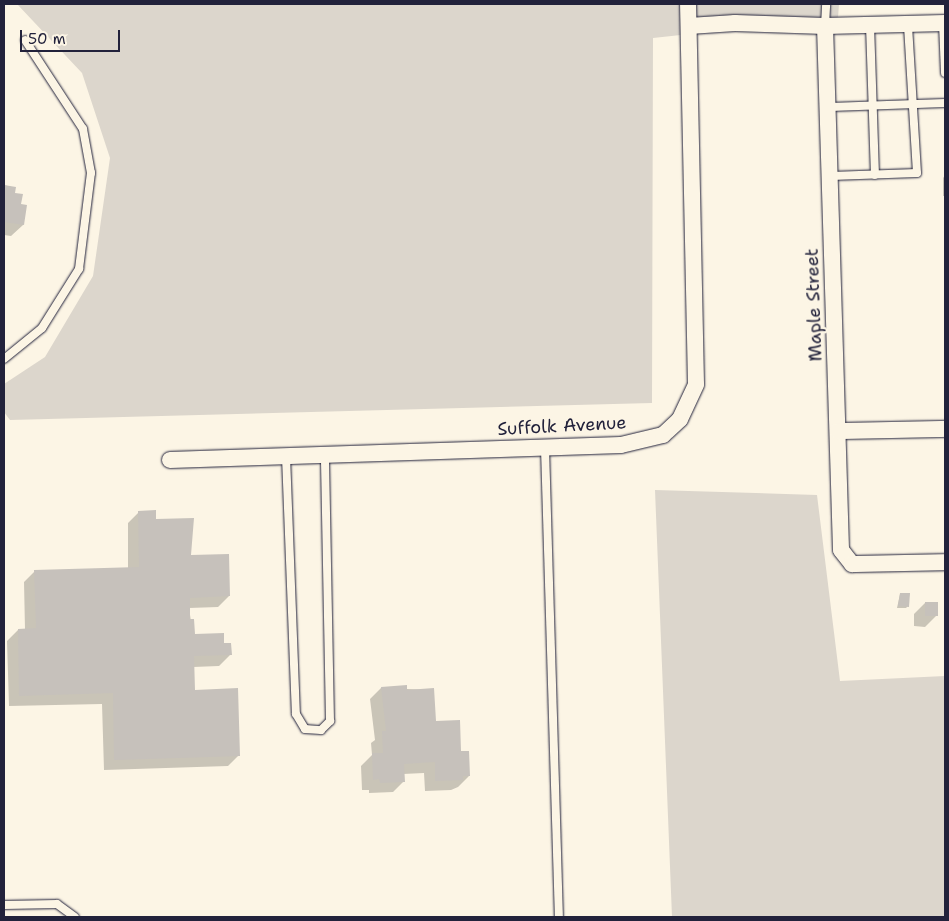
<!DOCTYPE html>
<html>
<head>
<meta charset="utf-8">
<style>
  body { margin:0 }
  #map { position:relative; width:949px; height:921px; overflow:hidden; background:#fcf5e5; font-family:"Shantell Sans",sans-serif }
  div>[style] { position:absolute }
  .green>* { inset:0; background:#dcd6cc }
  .shadow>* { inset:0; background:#0003 }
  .building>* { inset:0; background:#c6c1bb; transform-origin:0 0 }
  .roads { filter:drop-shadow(0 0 1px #22223b) drop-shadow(0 0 1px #22223b) }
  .lane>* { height:8px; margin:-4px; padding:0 4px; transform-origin:4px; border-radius:4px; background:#fcf5e5 }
  .street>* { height:16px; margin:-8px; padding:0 8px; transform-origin:8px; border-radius:8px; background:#fcf5e5 }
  span { translate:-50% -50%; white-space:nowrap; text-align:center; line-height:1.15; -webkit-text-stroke:4.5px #fcf5e5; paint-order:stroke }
  .street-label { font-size:18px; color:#22223b }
  .frame { position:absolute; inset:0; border:5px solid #22223b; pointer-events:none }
  .scale { position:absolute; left:20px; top:30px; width:100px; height:22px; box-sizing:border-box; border:2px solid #22223b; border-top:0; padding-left:6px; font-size:15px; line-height:18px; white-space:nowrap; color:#22223b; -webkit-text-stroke:4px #fcf5e5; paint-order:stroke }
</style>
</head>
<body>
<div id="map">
  <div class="green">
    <div style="clip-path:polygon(17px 4px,839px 4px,838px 18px,653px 38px,652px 403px,10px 420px,4px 412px,4px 384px,45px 357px,93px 276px,110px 158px,82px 73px)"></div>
    <div style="clip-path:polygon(655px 490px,817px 495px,840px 681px,945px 676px,945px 917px,672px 917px)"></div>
  </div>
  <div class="shadow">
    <div style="clip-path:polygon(945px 175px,945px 196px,943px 196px,943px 178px)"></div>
    <div style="clip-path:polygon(4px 185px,15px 188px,14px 194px,20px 205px,25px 206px,23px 225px,11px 236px,4px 235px)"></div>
    <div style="clip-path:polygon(139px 512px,155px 520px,229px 596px,218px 607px,189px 608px,193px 635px,223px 644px,230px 655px,219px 666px,193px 667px,194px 691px,239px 755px,228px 766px,104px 770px,102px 704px,9px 706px,7px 641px,18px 630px,25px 630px,24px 582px,35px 571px,128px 569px,128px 523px)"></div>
    <div style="clip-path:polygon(900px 594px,908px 606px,906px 608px,897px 608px)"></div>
    <div style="clip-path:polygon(925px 603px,936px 616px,925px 627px,914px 626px,914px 614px)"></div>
    <div style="clip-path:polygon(381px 688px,433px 690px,434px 723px,460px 753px,469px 776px,458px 787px,451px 790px,425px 791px,424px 773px,403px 774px,404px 781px,393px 792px,369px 793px,369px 790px,362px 790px,361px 766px,372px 755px,371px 743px,375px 740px,370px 699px)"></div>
  </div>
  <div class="building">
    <div style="clip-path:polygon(4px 185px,16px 187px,15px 193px,23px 194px,21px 204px,27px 205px,24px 225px,4px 222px)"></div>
    <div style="clip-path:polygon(156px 510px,156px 519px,194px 518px,191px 555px,229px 554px,230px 596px,190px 598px,190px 619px,194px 619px,195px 634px,224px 633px,224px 643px,231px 643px,232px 655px,194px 656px,195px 690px,238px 688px,240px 756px,114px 760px,113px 693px,19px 696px,18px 629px,36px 628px,34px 570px,139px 567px,138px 511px)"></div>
    <div style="clip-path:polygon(900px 593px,910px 593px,909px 607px,898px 606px)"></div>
    <div style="left:925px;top:602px;width:13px;height:14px"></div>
    <div style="clip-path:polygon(407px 685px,407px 690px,434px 688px,436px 721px,460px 720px,461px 751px,469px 751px,470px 776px,463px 776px,463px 780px,435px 781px,435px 762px,404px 764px,405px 782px,380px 783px,379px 779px,373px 780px,372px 753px,383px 753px,382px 731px,386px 731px,381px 687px)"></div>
  </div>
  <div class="roads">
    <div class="lane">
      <div style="left:943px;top:23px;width:50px;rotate:87.7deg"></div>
      <div style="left:870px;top:25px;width:150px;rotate:88.1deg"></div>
      <div style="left:825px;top:26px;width:22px;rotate:-87deg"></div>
      <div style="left:830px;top:107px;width:115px;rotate:-2deg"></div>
      <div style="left:831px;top:176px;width:86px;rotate:-2deg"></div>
      <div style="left:917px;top:173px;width:149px;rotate:-93.5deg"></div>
      <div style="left:4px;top:359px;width:49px;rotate:-39.2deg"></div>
      <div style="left:42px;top:328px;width:70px;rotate:-57.9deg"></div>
      <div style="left:79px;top:269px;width:97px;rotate:-82.9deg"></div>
      <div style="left:91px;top:173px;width:45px;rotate:-100.3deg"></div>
      <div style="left:83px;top:129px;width:106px;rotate:-123.1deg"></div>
      <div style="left:545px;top:448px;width:469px;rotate:88.3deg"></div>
      <div style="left:286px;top:456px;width:258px;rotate:87.8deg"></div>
      <div style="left:296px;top:714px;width:17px;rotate:59deg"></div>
      <div style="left:305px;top:729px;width:16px;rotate:4deg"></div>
      <div style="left:321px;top:730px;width:13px;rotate:-45deg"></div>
      <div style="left:330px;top:721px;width:266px;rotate:-91.1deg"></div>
      <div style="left:4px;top:905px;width:53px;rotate:-1.1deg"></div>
      <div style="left:57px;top:904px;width:22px;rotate:36deg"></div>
    </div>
    <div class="street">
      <div style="left:689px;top:26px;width:46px;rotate:-3.7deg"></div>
      <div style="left:735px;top:23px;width:90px;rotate:1.9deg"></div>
      <div style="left:825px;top:26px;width:120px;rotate:-1.4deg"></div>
      <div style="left:825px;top:26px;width:524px;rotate:88.25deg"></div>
      <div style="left:841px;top:550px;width:18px;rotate:52deg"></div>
      <div style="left:852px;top:564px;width:93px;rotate:-1.2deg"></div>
      <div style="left:838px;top:431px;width:107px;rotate:-1.1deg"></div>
      <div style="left:170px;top:460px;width:451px;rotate:-1.9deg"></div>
      <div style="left:621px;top:445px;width:43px;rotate:-13.4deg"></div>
      <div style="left:663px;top:435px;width:23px;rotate:-43deg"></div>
      <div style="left:680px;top:419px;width:38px;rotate:-65deg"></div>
      <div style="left:696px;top:384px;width:380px;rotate:-91.2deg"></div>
    </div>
  </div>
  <div class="street-label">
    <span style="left:814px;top:305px;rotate:-92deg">Maple Street</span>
    <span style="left:562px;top:426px;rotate:-3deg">Suffolk Avenue</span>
  </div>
  <div class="frame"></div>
  <div class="scale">50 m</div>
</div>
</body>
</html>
